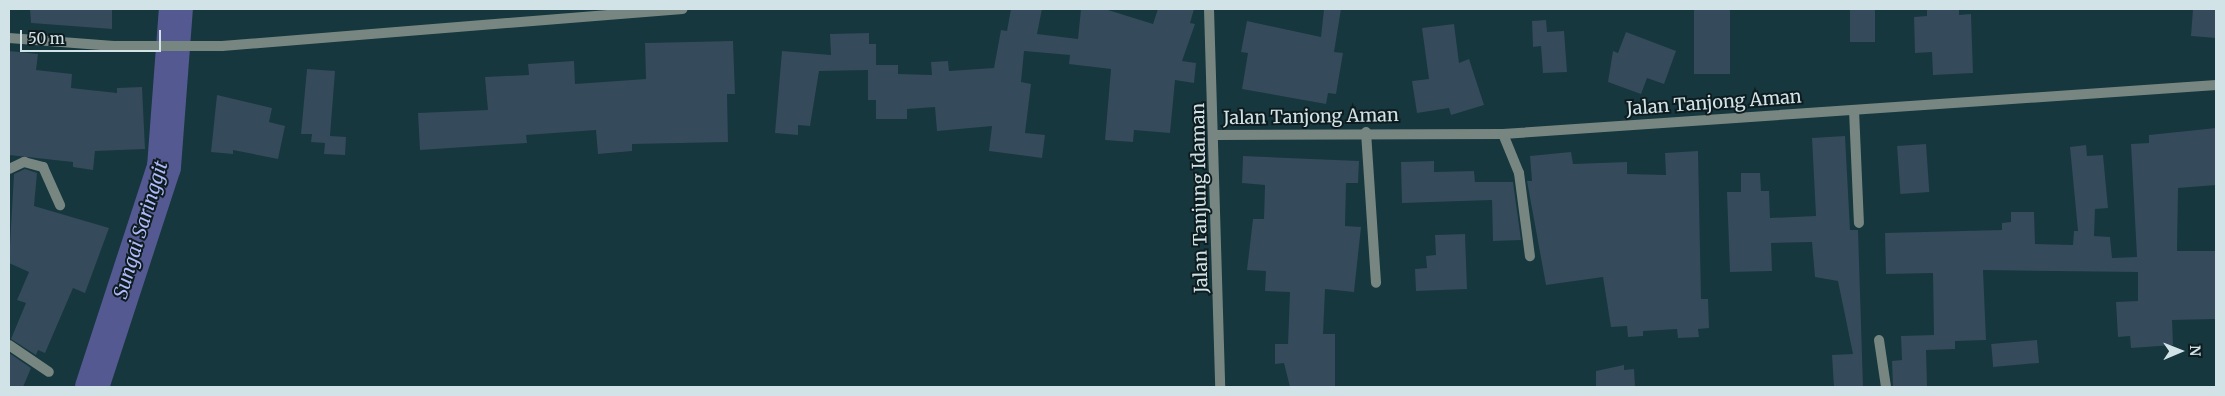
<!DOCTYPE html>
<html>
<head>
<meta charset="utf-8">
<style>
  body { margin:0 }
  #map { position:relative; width:2225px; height:396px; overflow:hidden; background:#16373d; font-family:Merriweather,serif }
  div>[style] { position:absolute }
  .river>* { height:34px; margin:-17px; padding:0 17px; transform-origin:17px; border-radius:17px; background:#545991 }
  .building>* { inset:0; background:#354a5b; transform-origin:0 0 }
  .street>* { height:10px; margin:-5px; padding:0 5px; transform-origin:5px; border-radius:5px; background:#788682 }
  span { translate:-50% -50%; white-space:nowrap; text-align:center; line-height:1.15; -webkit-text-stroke:4px #0e1c1f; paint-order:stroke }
  .street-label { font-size:18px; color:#d1e3e7 }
  .water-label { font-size:19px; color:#b0b9fb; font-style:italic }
  .frame { position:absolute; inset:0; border:10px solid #d1e3e7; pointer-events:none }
  .north { position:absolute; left:2155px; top:326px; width:50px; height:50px; -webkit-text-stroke:4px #0e1c1f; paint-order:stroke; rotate:89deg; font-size:14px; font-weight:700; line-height:20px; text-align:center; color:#d1e3e7 }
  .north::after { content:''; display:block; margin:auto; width:18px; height:22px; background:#d1e3e7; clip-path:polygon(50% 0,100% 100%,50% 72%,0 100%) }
  .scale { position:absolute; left:20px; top:30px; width:141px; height:22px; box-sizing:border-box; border:2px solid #d1e3e7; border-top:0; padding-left:6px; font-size:15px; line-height:18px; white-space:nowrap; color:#d1e3e7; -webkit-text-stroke:4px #0e1c1f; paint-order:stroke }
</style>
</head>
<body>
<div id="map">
  <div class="river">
    <div style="left:92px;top:387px;width:231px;rotate:-71.9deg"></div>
    <div style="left:164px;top:167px;width:158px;rotate:-85.7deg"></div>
  </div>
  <div class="building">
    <div style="clip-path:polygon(30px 9px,112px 9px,112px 29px,31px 23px)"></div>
    <div style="clip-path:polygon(1011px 9px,1042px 9px,1037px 34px,1078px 39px,1081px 9px,1108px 10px,1153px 24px,1158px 9px,1194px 9px,1190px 23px,1195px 24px,1182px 61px,1196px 63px,1194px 83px,1175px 80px,1170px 133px,1134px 130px,1133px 142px,1105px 140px,1111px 69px,1069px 64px,1070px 55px,1024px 51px,1021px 82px,1031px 84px,1025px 133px,1045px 135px,1042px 158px,989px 151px,992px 126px,937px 131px,935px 107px,907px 109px,907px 119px,876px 119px,876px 100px,868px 100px,868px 70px,819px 71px,810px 126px,798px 125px,798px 135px,775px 133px,782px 51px,831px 55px,830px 34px,869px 33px,869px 44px,876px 44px,876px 65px,898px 65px,898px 74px,932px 75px,931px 62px,948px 61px,949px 71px,994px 68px,1001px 30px,1007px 31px)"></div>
    <div style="clip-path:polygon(1324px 9px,1341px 9px,1334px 52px,1343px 53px,1336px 94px,1328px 93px,1326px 104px,1242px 89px,1248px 53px,1241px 52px,1247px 21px,1321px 37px)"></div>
    <div style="left:1694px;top:9px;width:36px;height:65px"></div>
    <div style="left:1850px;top:9px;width:25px;height:33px"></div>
    <div style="clip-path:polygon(1927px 9px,1959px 9px,1959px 15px,1971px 14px,1973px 73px,1933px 75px,1932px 52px,1915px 53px,1914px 17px,1927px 16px)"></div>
    <div style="clip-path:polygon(2193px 9px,2216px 9px,2216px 38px,2191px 36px)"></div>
    <div style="clip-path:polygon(1546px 20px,1547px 32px,1564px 31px,1567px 72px,1543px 73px,1541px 46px,1533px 47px,1532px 21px)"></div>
    <div style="clip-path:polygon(1454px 24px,1459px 63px,1469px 59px,1484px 105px,1451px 115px,1449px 108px,1417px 113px,1412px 81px,1429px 79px,1422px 28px)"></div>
    <div style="clip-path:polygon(1626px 32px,1676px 51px,1664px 84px,1647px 78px,1641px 94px,1608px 82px,1613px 51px,1618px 53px)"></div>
    <div style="clip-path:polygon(733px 41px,735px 94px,727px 94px,728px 142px,632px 144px,632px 151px,598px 154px,596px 130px,526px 135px,527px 143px,420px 150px,418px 113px,488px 110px,485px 77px,529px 75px,528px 64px,574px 61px,575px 84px,646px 79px,645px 43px)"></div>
    <div style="clip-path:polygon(9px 51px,38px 54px,36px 70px,72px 74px,71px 88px,117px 93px,117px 88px,142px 87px,145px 149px,95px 151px,93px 170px,73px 167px,73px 162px,9px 155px)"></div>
    <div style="clip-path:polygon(307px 69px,335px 71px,330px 136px,346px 137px,345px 155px,324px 154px,325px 143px,311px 142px,312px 134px,301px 134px)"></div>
    <div style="clip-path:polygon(217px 95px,272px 108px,269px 122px,285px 126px,278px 159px,233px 150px,233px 154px,211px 152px)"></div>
    <div style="clip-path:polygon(2216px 128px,2216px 185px,2178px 188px,2177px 251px,2216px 251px,2216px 319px,2172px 320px,2173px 345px,2131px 348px,2130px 336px,2118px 337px,2116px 302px,2138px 301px,2138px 272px,1983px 270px,1986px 340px,1955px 341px,1955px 349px,1926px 350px,1927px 386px,1893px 387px,1892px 361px,1902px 360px,1901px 336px,1934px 335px,1933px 273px,1886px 274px,1885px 233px,2002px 230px,2002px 223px,2011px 222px,2011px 212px,2034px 212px,2035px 244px,2073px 245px,2074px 231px,2078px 231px,2070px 147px,2086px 145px,2087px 156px,2103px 155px,2108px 208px,2095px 209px,2094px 236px,2110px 237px,2112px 258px,2137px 257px,2131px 144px,2149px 143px,2149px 135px)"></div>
    <div style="clip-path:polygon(1845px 136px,1850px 230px,1858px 230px,1863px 387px,1834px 387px,1832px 355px,1853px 354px,1838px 281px,1815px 277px,1812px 242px,1771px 243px,1772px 271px,1730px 272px,1727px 192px,1741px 192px,1741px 173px,1760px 173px,1761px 191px,1769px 191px,1770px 218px,1816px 216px,1812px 138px)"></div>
    <div style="left:1926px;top:144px;width:48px;height:29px;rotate:86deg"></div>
    <div style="clip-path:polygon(1698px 151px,1701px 299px,1708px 299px,1709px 328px,1698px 329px,1699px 337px,1678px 338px,1677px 329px,1643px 331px,1643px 336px,1628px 337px,1627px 326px,1611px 327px,1603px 277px,1546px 285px,1527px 181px,1532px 181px,1530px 156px,1571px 152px,1573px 164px,1627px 162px,1627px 174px,1666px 175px,1665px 153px)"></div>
    <div style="clip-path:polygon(1243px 156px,1359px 161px,1358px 183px,1346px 183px,1345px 226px,1361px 227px,1354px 292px,1325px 289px,1323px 334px,1335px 334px,1335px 387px,1290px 387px,1284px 363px,1275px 364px,1275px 344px,1288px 344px,1290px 292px,1265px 291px,1266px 271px,1247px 270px,1253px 219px,1264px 219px,1265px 185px,1242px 183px)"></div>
    <div style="clip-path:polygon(1434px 161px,1434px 172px,1474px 171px,1475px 182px,1513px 182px,1521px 240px,1493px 241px,1492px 200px,1402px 203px,1401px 162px)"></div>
    <div style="clip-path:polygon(25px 169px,37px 173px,34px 206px,109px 228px,85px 293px,73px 288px,45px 353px,38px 350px,36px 355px,11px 339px,26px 303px,17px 300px,29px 272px,9px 263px,14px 174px)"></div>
    <div style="clip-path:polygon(1465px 234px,1467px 289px,1416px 291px,1415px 269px,1427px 268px,1426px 256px,1436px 255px,1435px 235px)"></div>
    <div style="left:2037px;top:340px;width:23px;height:46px;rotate:85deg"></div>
    <div style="clip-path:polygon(9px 353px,31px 368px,23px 387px,9px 387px)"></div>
    <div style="clip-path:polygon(1624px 365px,1624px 370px,1634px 369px,1635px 387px,1596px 387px,1596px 371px)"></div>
  </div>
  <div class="street">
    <div style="left:1209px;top:9px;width:378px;rotate:88.3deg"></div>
    <div style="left:9px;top:38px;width:105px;rotate:4.4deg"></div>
    <div style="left:114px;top:46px;width:108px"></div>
    <div style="left:222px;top:46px;width:462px;rotate:-4.6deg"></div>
    <div style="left:1854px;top:110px;width:113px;rotate:87.5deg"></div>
    <div style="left:1366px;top:132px;width:151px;rotate:86.2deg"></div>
    <div style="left:1503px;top:134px;width:42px;rotate:67.7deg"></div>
    <div style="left:1519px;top:173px;width:84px;rotate:82.5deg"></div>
    <div style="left:1214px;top:135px;width:289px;rotate:-0.2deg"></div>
    <div style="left:1503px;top:134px;width:715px;rotate:-3.93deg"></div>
    <div style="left:9px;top:169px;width:17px;rotate:-25deg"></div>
    <div style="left:24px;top:162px;width:20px;rotate:15deg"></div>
    <div style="left:43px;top:167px;width:42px;rotate:65.9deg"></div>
    <div style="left:1879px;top:340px;width:48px;rotate:81.5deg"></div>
    <div style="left:9px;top:345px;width:48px;rotate:34deg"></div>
  </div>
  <div class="street-label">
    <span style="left:1714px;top:103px;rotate:-4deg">Jalan Tanjong Aman</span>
    <span style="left:1311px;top:117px;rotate:-1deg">Jalan Tanjong Aman</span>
    <span style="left:1200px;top:198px;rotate:-91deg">Jalan Tanjung Idaman</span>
  </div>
  <div class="water-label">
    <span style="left:141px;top:230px;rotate:-73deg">Sungai Saringgit</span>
  </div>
  <div class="frame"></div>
  <div class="north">N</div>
  <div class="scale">50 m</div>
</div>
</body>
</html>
